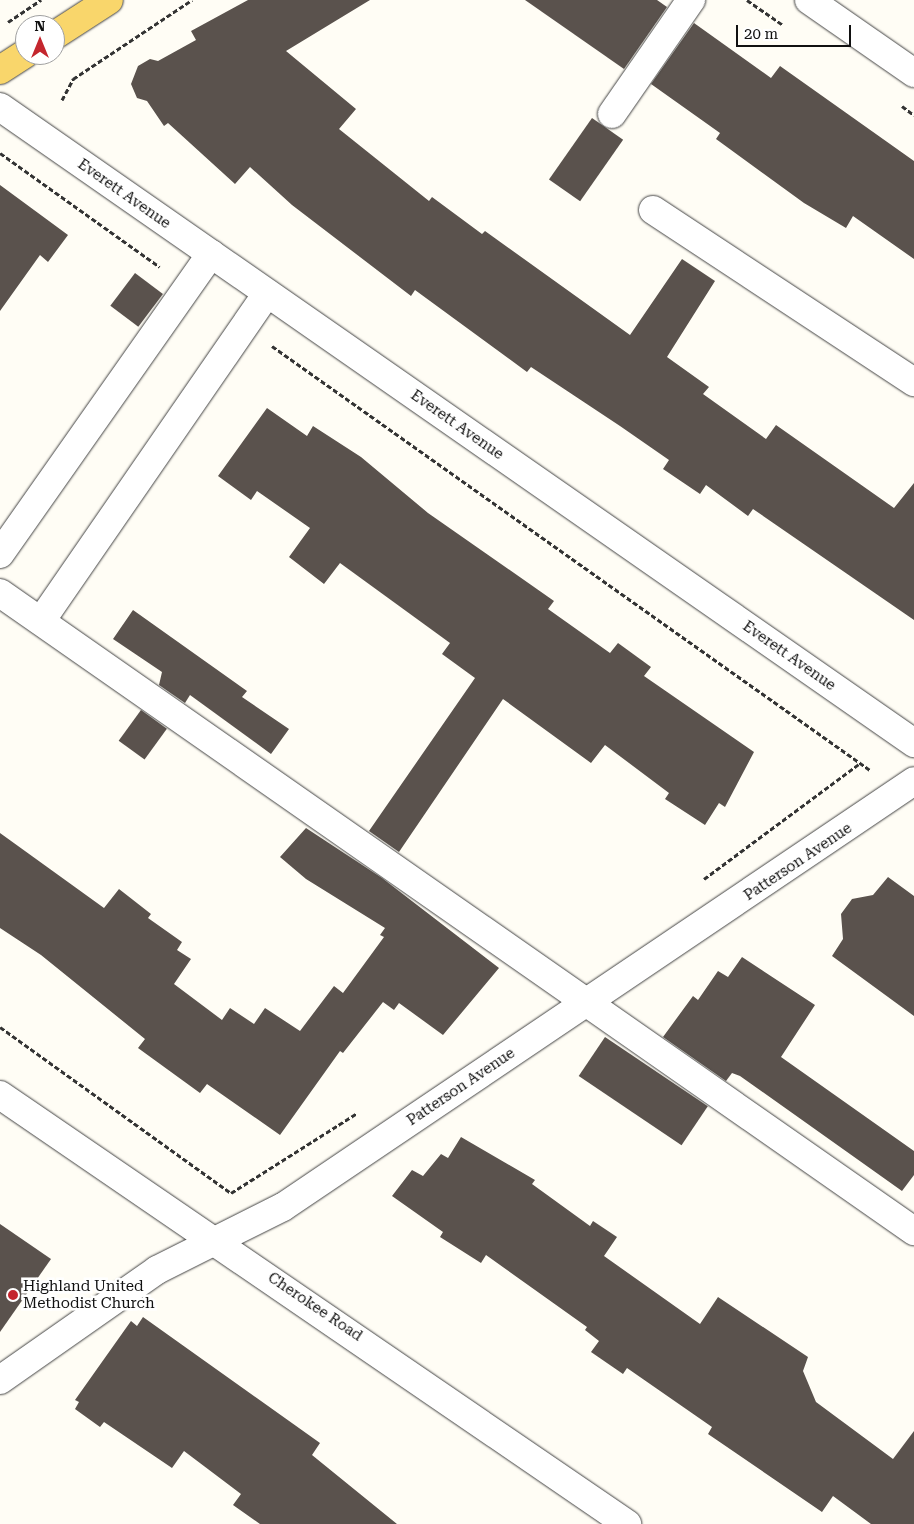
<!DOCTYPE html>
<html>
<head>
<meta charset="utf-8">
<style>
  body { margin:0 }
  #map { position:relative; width:914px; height:1524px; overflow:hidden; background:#fffdf5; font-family:"Roboto Serif",serif }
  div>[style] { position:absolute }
  .building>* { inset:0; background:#5a524d; transform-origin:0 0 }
  .path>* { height:3px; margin-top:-1.5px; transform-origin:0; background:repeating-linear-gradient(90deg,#333 0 5px,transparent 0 7.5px) }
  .roads { filter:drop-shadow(0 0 1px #444) drop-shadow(0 0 1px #444) }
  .minor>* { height:28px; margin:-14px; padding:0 14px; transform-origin:14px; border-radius:14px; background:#fff }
  .major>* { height:28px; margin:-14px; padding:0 14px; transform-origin:14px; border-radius:14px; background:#f9d66b }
  .dots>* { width:14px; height:14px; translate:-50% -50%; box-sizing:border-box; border:2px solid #fff; border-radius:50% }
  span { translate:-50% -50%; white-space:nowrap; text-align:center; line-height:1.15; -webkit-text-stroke:5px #fff; paint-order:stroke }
  .street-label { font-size:15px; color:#111 }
  .poi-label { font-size:15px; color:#111 }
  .left { translate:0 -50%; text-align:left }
  .north { position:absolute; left:15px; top:15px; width:50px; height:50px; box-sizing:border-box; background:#fff; border:1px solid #a0a0a0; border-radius:50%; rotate:0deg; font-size:14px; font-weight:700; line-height:20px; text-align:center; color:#111 }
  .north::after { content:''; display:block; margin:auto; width:18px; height:22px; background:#c4262e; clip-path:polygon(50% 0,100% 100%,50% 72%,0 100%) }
  .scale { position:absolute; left:736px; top:25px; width:115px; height:22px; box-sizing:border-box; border:2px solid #111; border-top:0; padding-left:6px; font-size:15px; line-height:18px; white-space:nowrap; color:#111; -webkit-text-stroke:4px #fff; paint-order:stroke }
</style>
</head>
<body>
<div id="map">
  <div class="building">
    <div style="clip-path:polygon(248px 0,370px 0,286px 51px,356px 109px,339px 129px,429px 201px,432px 197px,482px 234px,485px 231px,630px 335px,682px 259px,715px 281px,667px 357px,709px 387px,703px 394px,766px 439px,776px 425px,894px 508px,914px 483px,914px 620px,753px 509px,748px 516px,706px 485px,700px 494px,663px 469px,669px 460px,620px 426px,531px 367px,527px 372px,415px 290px,411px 296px,292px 205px,250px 167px,235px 184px,168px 123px,164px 126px,147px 101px,137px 98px,131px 84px,138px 66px,150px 59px,158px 61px,196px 40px,191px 31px)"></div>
    <div style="clip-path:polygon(525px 0,657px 0,667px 7px,624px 69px)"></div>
    <div style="clip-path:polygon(694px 23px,771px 78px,780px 66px,914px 161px,914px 259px,853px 216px,846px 228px,804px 203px,716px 139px,720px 133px,651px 84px)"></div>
    <div style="left:592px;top:118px;width:38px;height:75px;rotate:35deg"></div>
    <div style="clip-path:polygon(0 185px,68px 235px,48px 262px,40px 255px,0 311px)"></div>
    <div style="left:135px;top:273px;width:35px;height:41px;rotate:37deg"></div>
    <div style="clip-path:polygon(267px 408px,307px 436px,313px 426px,361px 457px,428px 513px,554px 601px,548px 609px,610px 653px,618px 643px,651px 667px,644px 676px,754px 752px,725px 807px,719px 803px,705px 825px,665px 799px,669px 793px,605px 745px,591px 763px,503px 699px,399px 852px,369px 831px,475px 678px,442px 654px,450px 643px,340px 563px,324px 584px,289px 557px,310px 528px,257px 491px,251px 500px,218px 476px)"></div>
    <div style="clip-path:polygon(133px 610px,247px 691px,242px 697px,289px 729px,271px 754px,190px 695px,185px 703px,159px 685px,162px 672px,113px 639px)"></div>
    <div style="left:141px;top:710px;width:32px;height:38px;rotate:36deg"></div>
    <div style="clip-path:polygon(306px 828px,382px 878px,499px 968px,443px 1035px,399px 1003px,394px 1010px,383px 1002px,343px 1053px,340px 1051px,280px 1135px,207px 1084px,200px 1093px,138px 1048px,145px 1039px,41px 955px,0 928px,0 833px,104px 908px,119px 889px,151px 914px,148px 918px,182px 942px,177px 950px,191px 959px,174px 984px,222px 1020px,230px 1008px,254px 1024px,265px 1008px,300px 1031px,334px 986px,343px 993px,384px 937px,380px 935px,385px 928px,306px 879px,280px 857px)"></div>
    <div style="clip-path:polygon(888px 877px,914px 896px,914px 1016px,832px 956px,843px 939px,841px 914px,852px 899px,873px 895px)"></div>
    <div style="clip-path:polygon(742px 957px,815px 1005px,781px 1057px,914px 1151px,914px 1175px,902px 1191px,740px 1076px,732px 1073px,726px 1081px,663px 1037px,693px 996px,698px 1000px,718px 971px,728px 977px)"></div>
    <div style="left:605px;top:1037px;width:124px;height:47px;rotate:34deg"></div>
    <div style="clip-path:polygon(461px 1137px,535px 1180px,532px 1184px,590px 1226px,593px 1221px,617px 1237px,604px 1256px,700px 1324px,718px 1297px,808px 1357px,803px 1371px,816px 1402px,893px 1459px,914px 1431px,914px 1524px,871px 1524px,833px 1496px,822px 1512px,708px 1434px,712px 1427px,627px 1368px,623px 1374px,591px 1352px,599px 1341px,585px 1330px,587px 1327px,486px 1255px,481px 1263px,440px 1237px,443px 1232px,392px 1196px,412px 1170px,423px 1176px,441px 1154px,448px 1158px)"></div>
    <div style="clip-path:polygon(0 1224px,51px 1259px,0 1332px)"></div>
    <div style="clip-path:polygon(143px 1317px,320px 1443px,312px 1455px,397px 1524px,260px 1524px,233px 1505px,241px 1494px,184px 1451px,172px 1468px,104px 1422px,100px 1427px,75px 1409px,79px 1402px,75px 1400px,131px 1321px,137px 1326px)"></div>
  </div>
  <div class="path">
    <div style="left:747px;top:0;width:44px;rotate:34.8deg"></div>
    <div style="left:8px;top:22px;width:40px;rotate:-34deg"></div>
    <div style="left:62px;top:100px;width:24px;rotate:-62deg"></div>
    <div style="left:73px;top:79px;width:143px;rotate:-33.6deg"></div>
    <div style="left:902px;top:106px;width:15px;rotate:37deg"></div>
    <div style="left:0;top:153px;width:196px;rotate:35.5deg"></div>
    <div style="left:272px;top:346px;width:733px;rotate:35.34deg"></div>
    <div style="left:704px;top:879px;width:194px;rotate:-36.6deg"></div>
    <div style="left:0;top:1027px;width:284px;rotate:35.7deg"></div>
    <div style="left:231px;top:1193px;width:149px;rotate:-32.4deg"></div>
  </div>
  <div class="roads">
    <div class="minor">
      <div style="left:809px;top:0;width:128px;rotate:34.8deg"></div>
      <div style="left:0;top:107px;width:1114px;rotate:34.83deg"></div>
      <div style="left:612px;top:114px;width:139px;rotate:-55.3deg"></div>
      <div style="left:653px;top:210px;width:313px;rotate:33.4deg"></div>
      <div style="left:0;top:554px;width:367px;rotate:-54.9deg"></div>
      <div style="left:0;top:593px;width:1115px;rotate:34.92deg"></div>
      <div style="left:41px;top:621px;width:398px;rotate:-55.4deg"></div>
      <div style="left:0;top:1095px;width:760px;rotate:34.38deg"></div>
      <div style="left:0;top:1380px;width:192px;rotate:-35deg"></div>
      <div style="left:157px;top:1270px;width:141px;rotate:-26.6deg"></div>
      <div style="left:283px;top:1207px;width:761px;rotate:-34.02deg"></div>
    </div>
    <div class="major">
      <div style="left:55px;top:35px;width:64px;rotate:-32.9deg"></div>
      <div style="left:0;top:70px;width:30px;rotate:-33deg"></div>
    </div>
  </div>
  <div class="dots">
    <div style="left:13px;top:1295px;background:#c4262e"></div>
  </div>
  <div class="street-label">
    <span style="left:124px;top:194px;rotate:35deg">Everett Avenue</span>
    <span style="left:457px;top:425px;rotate:35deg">Everett Avenue</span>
    <span style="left:789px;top:656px;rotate:35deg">Everett Avenue</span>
    <span style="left:798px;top:862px;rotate:-34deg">Patterson Avenue</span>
    <span style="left:461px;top:1087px;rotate:-34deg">Patterson Avenue</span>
    <span style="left:315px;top:1307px;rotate:34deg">Cherokee Road</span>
  </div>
  <div class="poi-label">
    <span class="left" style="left:23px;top:1295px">Highland United<br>Methodist Church</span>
  </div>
  <div class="north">N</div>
  <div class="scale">20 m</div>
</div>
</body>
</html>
